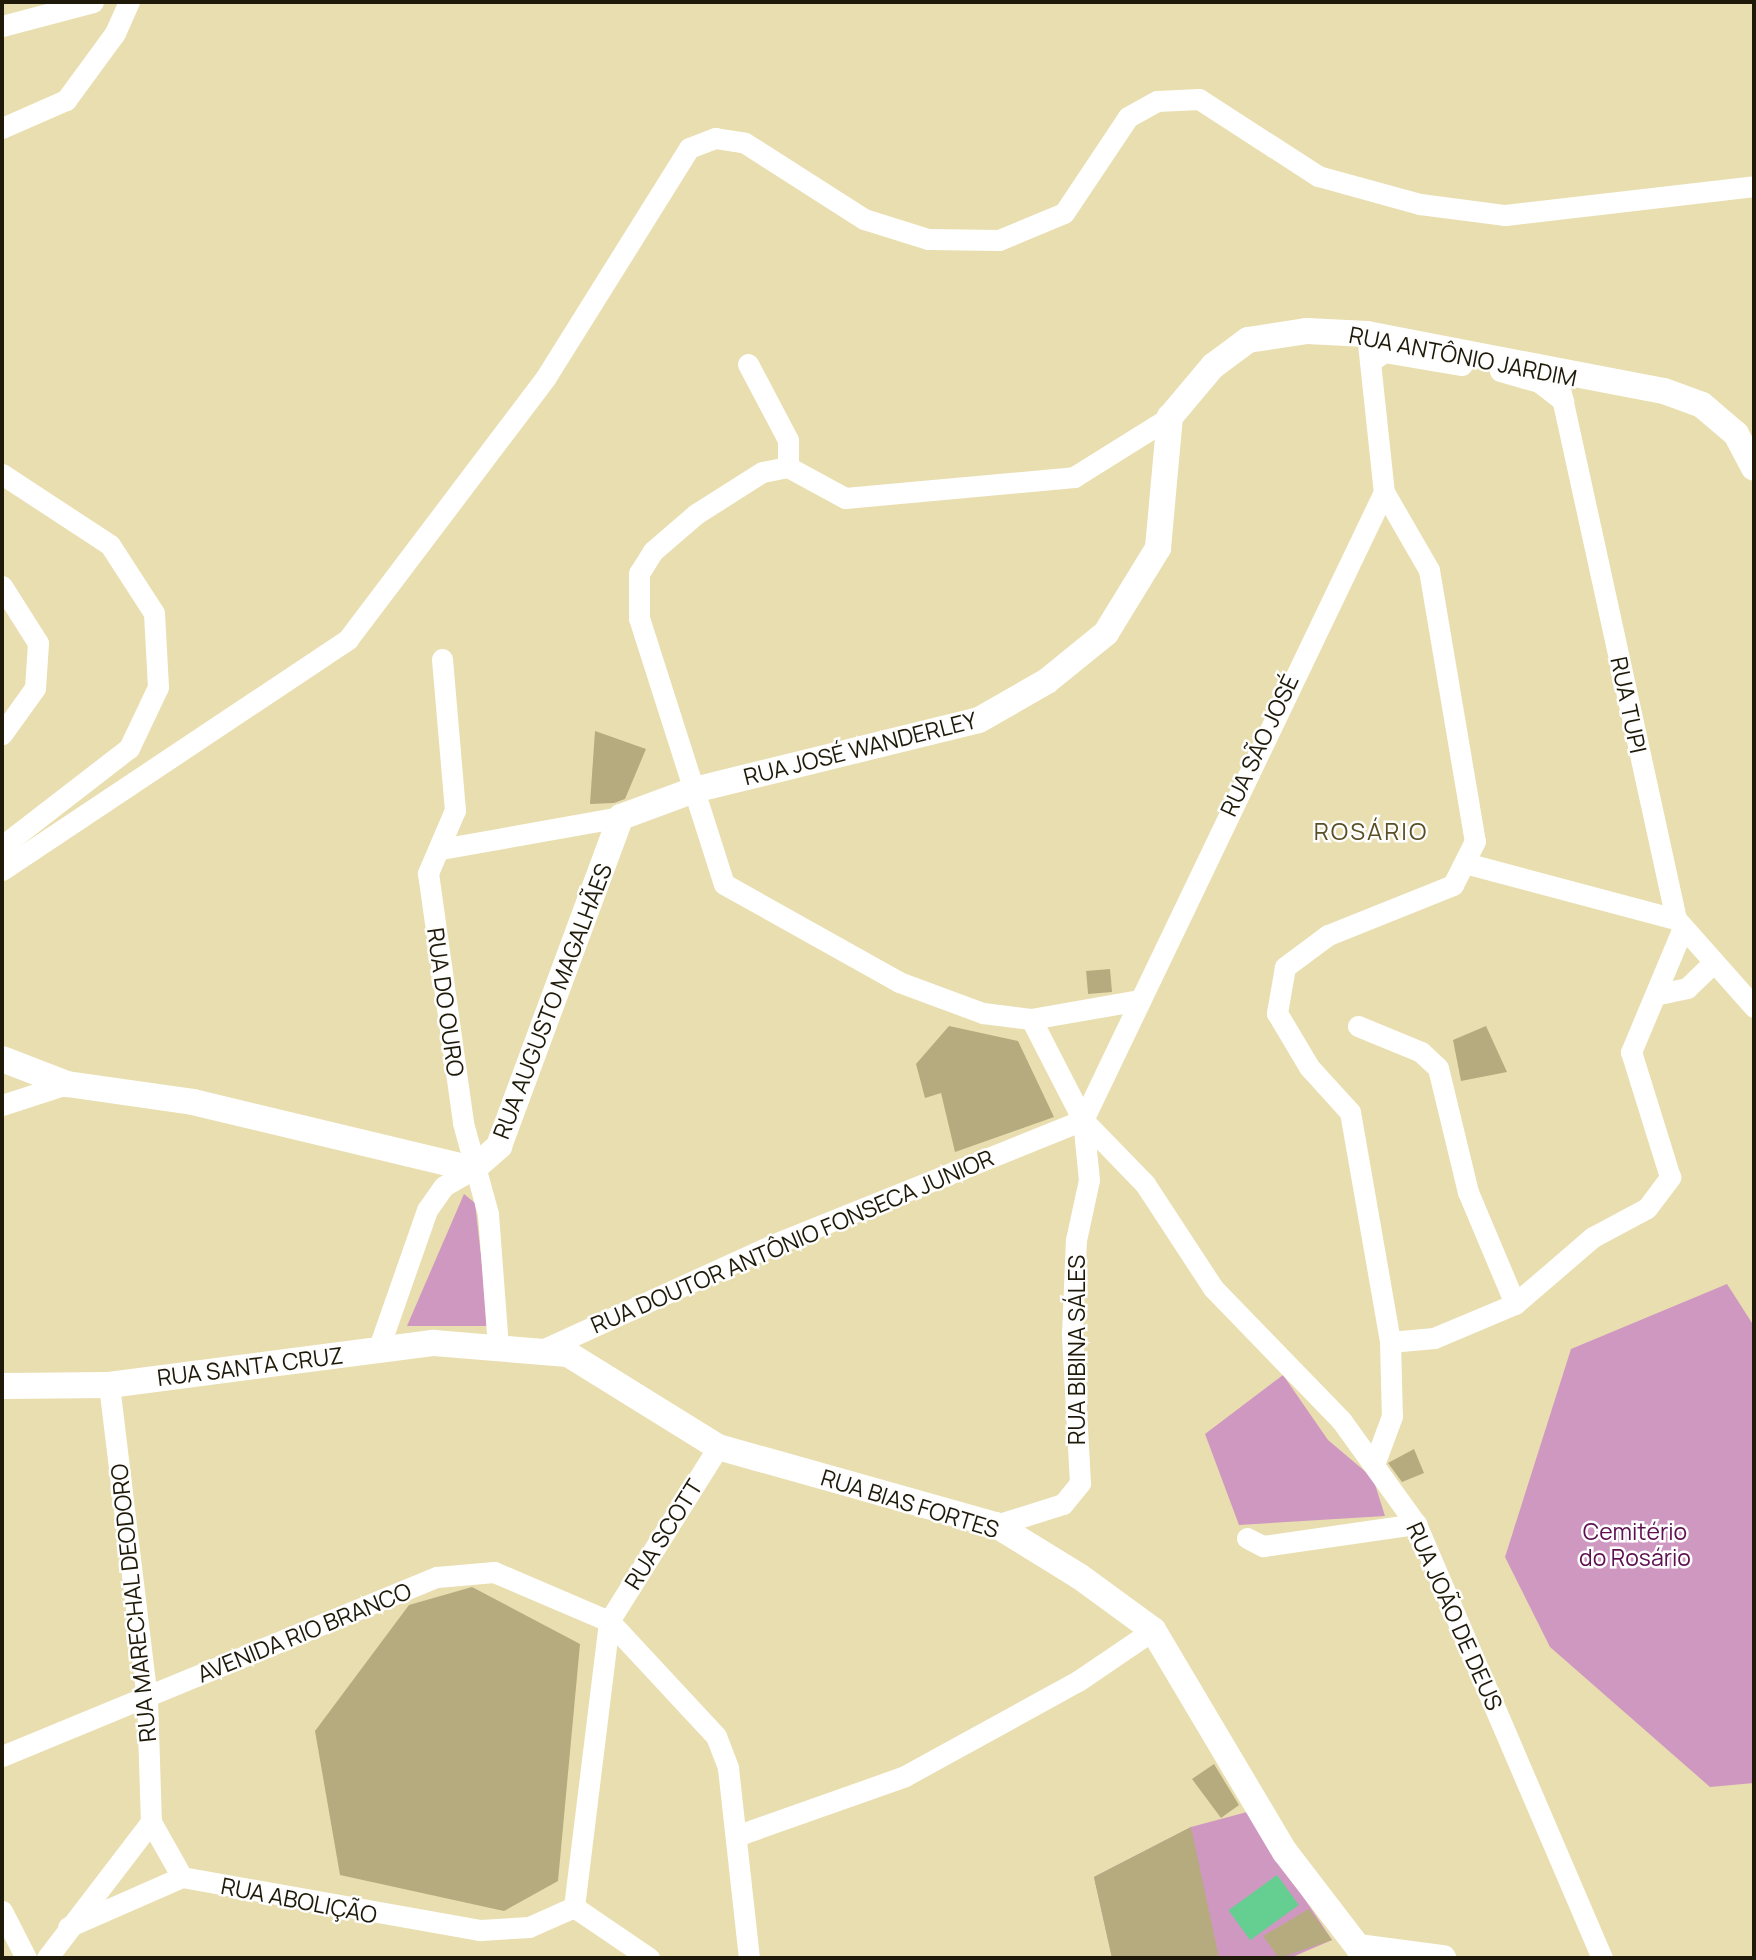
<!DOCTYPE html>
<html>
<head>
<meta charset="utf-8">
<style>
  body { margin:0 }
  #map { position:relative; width:1756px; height:1960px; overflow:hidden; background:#e9deaf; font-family:Manrope,sans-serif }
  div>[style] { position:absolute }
  .green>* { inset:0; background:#cf98c1 }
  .water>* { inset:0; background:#64cf90; transform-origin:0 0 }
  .building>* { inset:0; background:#b6ab7e; transform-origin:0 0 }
  .minor>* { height:21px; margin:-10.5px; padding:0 10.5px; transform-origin:10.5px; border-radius:10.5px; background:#fff }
  .tertiary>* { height:26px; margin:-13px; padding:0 13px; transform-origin:13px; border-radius:13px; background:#fff }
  span { translate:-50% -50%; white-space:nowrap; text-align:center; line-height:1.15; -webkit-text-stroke:5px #fefefe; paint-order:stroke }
  .street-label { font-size:23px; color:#1e1908 }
  .park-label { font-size:23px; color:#5d0f50 }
  .neighbourhood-label { font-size:24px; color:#5a4f25; letter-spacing:2px }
  .frame { position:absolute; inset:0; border:4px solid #1e1908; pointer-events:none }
</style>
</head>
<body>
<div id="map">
  <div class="green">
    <div style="clip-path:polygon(464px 1194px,475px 1203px,489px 1326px,407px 1326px)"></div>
    <div style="clip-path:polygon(1727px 1284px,1754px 1326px,1754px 1783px,1710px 1787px,1550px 1647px,1505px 1557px,1571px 1349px)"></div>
    <div style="clip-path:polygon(1283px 1375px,1328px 1440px,1373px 1478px,1385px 1516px,1239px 1525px,1205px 1434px)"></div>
    <div style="clip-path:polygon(1247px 1812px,1332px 1940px,1290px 1958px,1112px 1958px,1094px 1877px,1191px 1827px)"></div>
  </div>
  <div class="water">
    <div style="left:1277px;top:1875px;width:37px;height:60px;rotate:54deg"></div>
  </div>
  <div class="building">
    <div style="clip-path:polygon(595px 731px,646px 749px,625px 799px,614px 803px,590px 804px)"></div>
    <div style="left:1110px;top:969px;width:23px;height:24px;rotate:85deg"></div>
    <div style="clip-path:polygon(949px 1026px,1018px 1041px,1054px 1117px,955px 1152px,941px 1093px,925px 1098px,916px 1064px)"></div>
    <div style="clip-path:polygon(1486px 1026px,1507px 1072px,1461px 1081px,1453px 1040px)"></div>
    <div style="clip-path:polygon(1414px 1449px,1424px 1473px,1402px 1482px,1388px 1463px)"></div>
    <div style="clip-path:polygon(472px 1587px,580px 1644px,558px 1881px,504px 1911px,340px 1875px,315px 1731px,409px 1605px)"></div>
    <div style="clip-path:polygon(1214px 1764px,1239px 1805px,1221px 1818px,1192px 1779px)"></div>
    <div style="clip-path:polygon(1191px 1827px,1219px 1958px,1112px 1958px,1094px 1877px)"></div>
    <div style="clip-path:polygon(1309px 1909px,1332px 1940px,1279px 1958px,1263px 1936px)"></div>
  </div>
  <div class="minor">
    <div style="left:2px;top:26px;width:94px;rotate:-14.8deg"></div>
    <div style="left:2px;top:128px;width:70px;rotate:-23.6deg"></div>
    <div style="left:66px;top:100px;width:83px;rotate:-53.8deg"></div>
    <div style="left:115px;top:33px;width:34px;rotate:-66deg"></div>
    <div style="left:1367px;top:334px;width:159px;rotate:83.9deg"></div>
    <div style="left:1384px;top:492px;width:90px;rotate:60deg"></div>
    <div style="left:1429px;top:570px;width:275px;rotate:80.4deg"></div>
    <div style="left:1475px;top:841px;width:49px;rotate:116.6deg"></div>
    <div style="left:1453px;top:885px;width:135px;rotate:158.2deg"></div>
    <div style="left:1328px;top:935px;width:54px;rotate:143.3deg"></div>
    <div style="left:1285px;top:967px;width:47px;rotate:99.9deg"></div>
    <div style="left:1277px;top:1013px;width:63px;rotate:59.3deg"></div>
    <div style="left:1309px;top:1067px;width:61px;rotate:47.7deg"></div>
    <div style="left:1350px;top:1112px;width:233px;rotate:80.1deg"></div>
    <div style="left:1390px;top:1342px;width:74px;rotate:88.5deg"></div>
    <div style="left:1392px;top:1416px;width:49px;rotate:110.3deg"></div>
    <div style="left:1370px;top:362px;width:17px;rotate:-36deg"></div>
    <div style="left:1384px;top:352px;width:79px;rotate:9.5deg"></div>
    <div style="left:748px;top:364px;width:86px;rotate:62.2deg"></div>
    <div style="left:788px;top:440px;width:27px;rotate:90deg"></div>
    <div style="left:788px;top:467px;width:65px;rotate:28.5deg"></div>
    <div style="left:845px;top:498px;width:230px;rotate:-5.2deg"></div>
    <div style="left:1074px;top:477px;width:113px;rotate:-32deg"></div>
    <div style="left:1500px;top:371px;width:41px;rotate:15.8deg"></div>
    <div style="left:1539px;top:382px;width:31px;rotate:38deg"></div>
    <div style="left:1557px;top:375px;width:557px;rotate:77.66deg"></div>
    <div style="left:1676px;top:919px;width:118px;rotate:48.4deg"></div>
    <div style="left:788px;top:467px;width:26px;rotate:169deg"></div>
    <div style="left:762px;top:472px;width:78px;rotate:147.5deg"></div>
    <div style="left:696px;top:514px;width:57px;rotate:139.3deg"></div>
    <div style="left:653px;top:551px;width:26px;rotate:122deg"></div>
    <div style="left:639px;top:573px;width:45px;rotate:90deg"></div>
    <div style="left:639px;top:618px;width:279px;rotate:72.3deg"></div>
    <div style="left:724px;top:884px;width:201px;rotate:29.2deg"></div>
    <div style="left:899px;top:982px;width:90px;rotate:20.3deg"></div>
    <div style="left:983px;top:1013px;width:48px;rotate:7.1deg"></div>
    <div style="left:1031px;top:1019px;width:111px;rotate:-9.9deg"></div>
    <div style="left:2px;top:474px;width:129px;rotate:33.3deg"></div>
    <div style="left:110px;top:545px;width:81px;rotate:57.1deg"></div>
    <div style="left:154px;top:613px;width:74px;rotate:86.9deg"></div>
    <div style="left:158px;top:687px;width:68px;rotate:115.4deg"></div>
    <div style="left:129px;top:748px;width:160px;rotate:142.3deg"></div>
    <div style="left:2px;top:586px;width:67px;rotate:57.7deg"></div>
    <div style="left:38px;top:643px;width:45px;rotate:93.8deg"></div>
    <div style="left:35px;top:688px;width:57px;rotate:125.7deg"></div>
    <div style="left:442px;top:659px;width:152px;rotate:85.1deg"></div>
    <div style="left:455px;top:810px;width:69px;rotate:113.2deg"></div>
    <div style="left:428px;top:873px;width:252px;rotate:82deg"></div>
    <div style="left:463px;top:1123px;width:94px;rotate:74.6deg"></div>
    <div style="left:488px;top:1214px;width:133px;rotate:85.7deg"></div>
    <div style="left:441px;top:849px;width:183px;rotate:-10.1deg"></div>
    <div style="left:1465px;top:863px;width:218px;rotate:14.9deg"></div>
    <div style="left:2px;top:870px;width:416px;rotate:-33.7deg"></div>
    <div style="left:348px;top:639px;width:328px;rotate:-52.9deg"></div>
    <div style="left:546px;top:377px;width:270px;rotate:-58deg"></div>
    <div style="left:689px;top:148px;width:28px;rotate:-21deg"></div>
    <div style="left:715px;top:138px;width:30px;rotate:9deg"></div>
    <div style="left:745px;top:143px;width:141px;rotate:32.6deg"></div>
    <div style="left:864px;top:219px;width:67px;rotate:17.4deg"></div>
    <div style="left:928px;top:239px;width:71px;rotate:0.8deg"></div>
    <div style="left:999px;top:240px;width:70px;rotate:-22.6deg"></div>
    <div style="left:1064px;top:213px;width:115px;rotate:-56.3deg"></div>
    <div style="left:1128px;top:117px;width:33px;rotate:-29deg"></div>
    <div style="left:1157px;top:101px;width:42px;rotate:-2.7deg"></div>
    <div style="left:1199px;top:99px;width:142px;rotate:32.9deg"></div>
    <div style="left:1318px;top:176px;width:106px;rotate:15.4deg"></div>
    <div style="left:1420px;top:204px;width:86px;rotate:7.4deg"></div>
    <div style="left:1505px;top:215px;width:251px;rotate:-6.6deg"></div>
    <div style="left:1659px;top:994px;width:29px;rotate:-12deg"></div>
    <div style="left:1687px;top:988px;width:33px;rotate:-44deg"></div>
    <div style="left:1031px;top:1019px;width:114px;rotate:62.8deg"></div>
    <div style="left:1083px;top:1120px;width:89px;rotate:45.9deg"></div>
    <div style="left:1145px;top:1184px;width:124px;rotate:56.8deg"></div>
    <div style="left:1213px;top:1288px;width:184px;rotate:45.9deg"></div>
    <div style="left:1341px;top:1420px;width:128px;rotate:54.2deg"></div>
    <div style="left:1416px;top:1524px;width:472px;rotate:66.8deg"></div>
    <div style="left:1358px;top:1026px;width:68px;rotate:22.4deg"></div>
    <div style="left:1421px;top:1052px;width:23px;rotate:43deg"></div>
    <div style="left:1438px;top:1068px;width:128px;rotate:76.4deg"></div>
    <div style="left:1468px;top:1192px;width:121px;rotate:67.2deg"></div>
    <div style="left:2px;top:1105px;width:68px;rotate:-17.9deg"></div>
    <div style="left:1083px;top:1120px;width:696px;rotate:-64.39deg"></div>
    <div style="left:1390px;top:1342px;width:44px;rotate:-5.2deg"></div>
    <div style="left:1434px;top:1338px;width:88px;rotate:-22.8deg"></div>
    <div style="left:1515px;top:1304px;width:103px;rotate:-40.7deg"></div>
    <div style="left:1593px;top:1237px;width:61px;rotate:-28.2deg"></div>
    <div style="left:1647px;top:1208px;width:39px;rotate:-53deg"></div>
    <div style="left:1670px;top:1177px;width:131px;rotate:-107.3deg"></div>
    <div style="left:1631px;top:1052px;width:132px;rotate:-67.3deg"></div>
    <div style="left:378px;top:1350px;width:148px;rotate:-70.7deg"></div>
    <div style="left:427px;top:1210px;width:29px;rotate:-55deg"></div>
    <div style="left:444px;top:1186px;width:34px;rotate:-30deg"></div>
    <div style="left:542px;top:1350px;width:253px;rotate:-24.5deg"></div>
    <div style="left:772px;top:1245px;width:335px;rotate:-21.9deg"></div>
    <div style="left:109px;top:1385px;width:314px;rotate:83.1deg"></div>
    <div style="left:147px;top:1697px;width:125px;rotate:88.2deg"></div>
    <div style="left:151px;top:1822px;width:63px;rotate:60.6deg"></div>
    <div style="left:996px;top:1525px;width:70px;rotate:-17.4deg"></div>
    <div style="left:1063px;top:1504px;width:27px;rotate:-51deg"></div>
    <div style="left:1080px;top:1483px;width:149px;rotate:-93.1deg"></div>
    <div style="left:1072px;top:1334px;width:94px;rotate:-87.6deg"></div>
    <div style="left:1076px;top:1240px;width:61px;rotate:-77.8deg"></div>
    <div style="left:1089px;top:1180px;width:60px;rotate:-95.7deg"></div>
    <div style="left:1247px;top:1538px;width:18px;rotate:27deg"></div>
    <div style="left:1263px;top:1546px;width:155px;rotate:-8.2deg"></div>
    <div style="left:2px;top:1756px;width:470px;rotate:-22.4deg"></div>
    <div style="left:437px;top:1577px;width:57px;rotate:-5deg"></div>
    <div style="left:494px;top:1572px;width:125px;rotate:23.1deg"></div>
    <div style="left:609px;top:1621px;width:157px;rotate:47.1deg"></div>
    <div style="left:716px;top:1736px;width:34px;rotate:69deg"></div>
    <div style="left:728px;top:1768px;width:191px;rotate:83.7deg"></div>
    <div style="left:736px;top:1836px;width:179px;rotate:-19.5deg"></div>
    <div style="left:905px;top:1776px;width:197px;rotate:-28.8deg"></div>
    <div style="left:1078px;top:1681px;width:91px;rotate:-34.2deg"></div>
    <div style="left:574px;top:1907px;width:91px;rotate:34.2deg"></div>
    <div style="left:2px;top:1911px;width:53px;rotate:62.9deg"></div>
    <div style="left:68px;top:1927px;width:124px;rotate:-23.7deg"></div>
    <div style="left:182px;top:1877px;width:303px;rotate:10.1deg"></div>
    <div style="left:480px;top:1930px;width:49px;rotate:-3.5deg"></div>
    <div style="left:529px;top:1927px;width:49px;rotate:-24deg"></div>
    <div style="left:574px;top:1907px;width:288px;rotate:-83deg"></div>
    <div style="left:609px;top:1621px;width:205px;rotate:-57.9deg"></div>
    <div style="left:47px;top:1958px;width:171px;rotate:-52.6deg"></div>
  </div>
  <div class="tertiary">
    <div style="left:2px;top:1059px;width:70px;rotate:21deg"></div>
    <div style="left:67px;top:1084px;width:127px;rotate:8.1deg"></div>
    <div style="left:193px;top:1102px;width:288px;rotate:13.5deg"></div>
    <div style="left:473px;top:1169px;width:35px;rotate:-41deg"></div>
    <div style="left:499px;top:1146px;width:351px;rotate:-69.7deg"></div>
    <div style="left:621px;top:817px;width:78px;rotate:-20.3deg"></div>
    <div style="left:694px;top:790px;width:293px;rotate:-13.8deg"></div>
    <div style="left:979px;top:720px;width:78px;rotate:-29.8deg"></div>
    <div style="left:1047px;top:681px;width:76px;rotate:-39.1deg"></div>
    <div style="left:1106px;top:633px;width:100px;rotate:-58.5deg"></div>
    <div style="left:1158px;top:548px;width:132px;rotate:-84.8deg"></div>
    <div style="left:1170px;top:417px;width:67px;rotate:-49.9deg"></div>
    <div style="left:1213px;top:366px;width:44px;rotate:-36.6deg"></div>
    <div style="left:1248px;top:340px;width:60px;rotate:-8.7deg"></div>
    <div style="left:1307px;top:331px;width:60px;rotate:2.9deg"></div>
    <div style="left:1367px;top:334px;width:302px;rotate:10.9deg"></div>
    <div style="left:1664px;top:391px;width:40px;rotate:20.2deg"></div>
    <div style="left:1702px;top:405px;width:45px;rotate:40.5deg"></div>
    <div style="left:1736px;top:434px;width:38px;rotate:62deg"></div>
    <div style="left:2px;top:1386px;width:107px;rotate:-0.5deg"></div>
    <div style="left:109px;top:1385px;width:328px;rotate:-7.4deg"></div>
    <div style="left:434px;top:1343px;width:134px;rotate:4.7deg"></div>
    <div style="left:568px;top:1354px;width:176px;rotate:31.8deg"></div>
    <div style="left:718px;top:1447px;width:289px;rotate:15.7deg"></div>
    <div style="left:996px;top:1525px;width:97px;rotate:31.6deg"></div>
    <div style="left:1079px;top:1576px;width:92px;rotate:36.1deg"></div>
    <div style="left:1153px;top:1630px;width:258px;rotate:59.3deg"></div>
    <div style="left:1285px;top:1852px;width:120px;rotate:52.5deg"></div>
    <div style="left:1358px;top:1947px;width:86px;rotate:7.4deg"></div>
  </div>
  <div class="street-label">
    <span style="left:1463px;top:356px;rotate:11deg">RUA ANTÔNIO JARDIM</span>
    <span style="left:1629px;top:705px;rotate:78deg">RUA TUPI</span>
    <span style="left:1259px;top:745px;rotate:-65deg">RUA SÃO JOSÉ</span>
    <span style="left:860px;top:748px;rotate:-14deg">RUA JOSÉ WANDERLEY</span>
    <span style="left:552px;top:1001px;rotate:-69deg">RUA AUGUSTO MAGALHÃES</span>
    <span style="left:446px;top:1002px;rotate:82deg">RUA DO OURO</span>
    <span style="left:792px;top:1241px;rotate:-23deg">RUA DOUTOR ANTÔNIO FONSECA JUNIOR</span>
    <span style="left:1076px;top:1350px;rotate:-90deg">RUA BIBINA SÁLES</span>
    <span style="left:250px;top:1366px;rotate:-7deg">RUA SANTA CRUZ</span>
    <span style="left:910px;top:1503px;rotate:17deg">RUA BIAS FORTES</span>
    <span style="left:663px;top:1534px;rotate:-58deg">RUA SCOTT</span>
    <span style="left:133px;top:1603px;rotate:-96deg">RUA MARECHAL DEODORO</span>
    <span style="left:1455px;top:1616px;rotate:66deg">RUA JOÃO DE DEUS</span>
    <span style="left:304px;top:1632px;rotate:-22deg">AVENIDA RIO BRANCO</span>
    <span style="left:299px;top:1900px;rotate:11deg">RUA ABOLIÇÃO</span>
  </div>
  <div class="park-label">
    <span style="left:1635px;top:1544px">Cemitério<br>do Rosário</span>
  </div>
  <div class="neighbourhood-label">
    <span style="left:1371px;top:831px">ROSÁRIO</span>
  </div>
  <div class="frame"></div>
</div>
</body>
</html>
